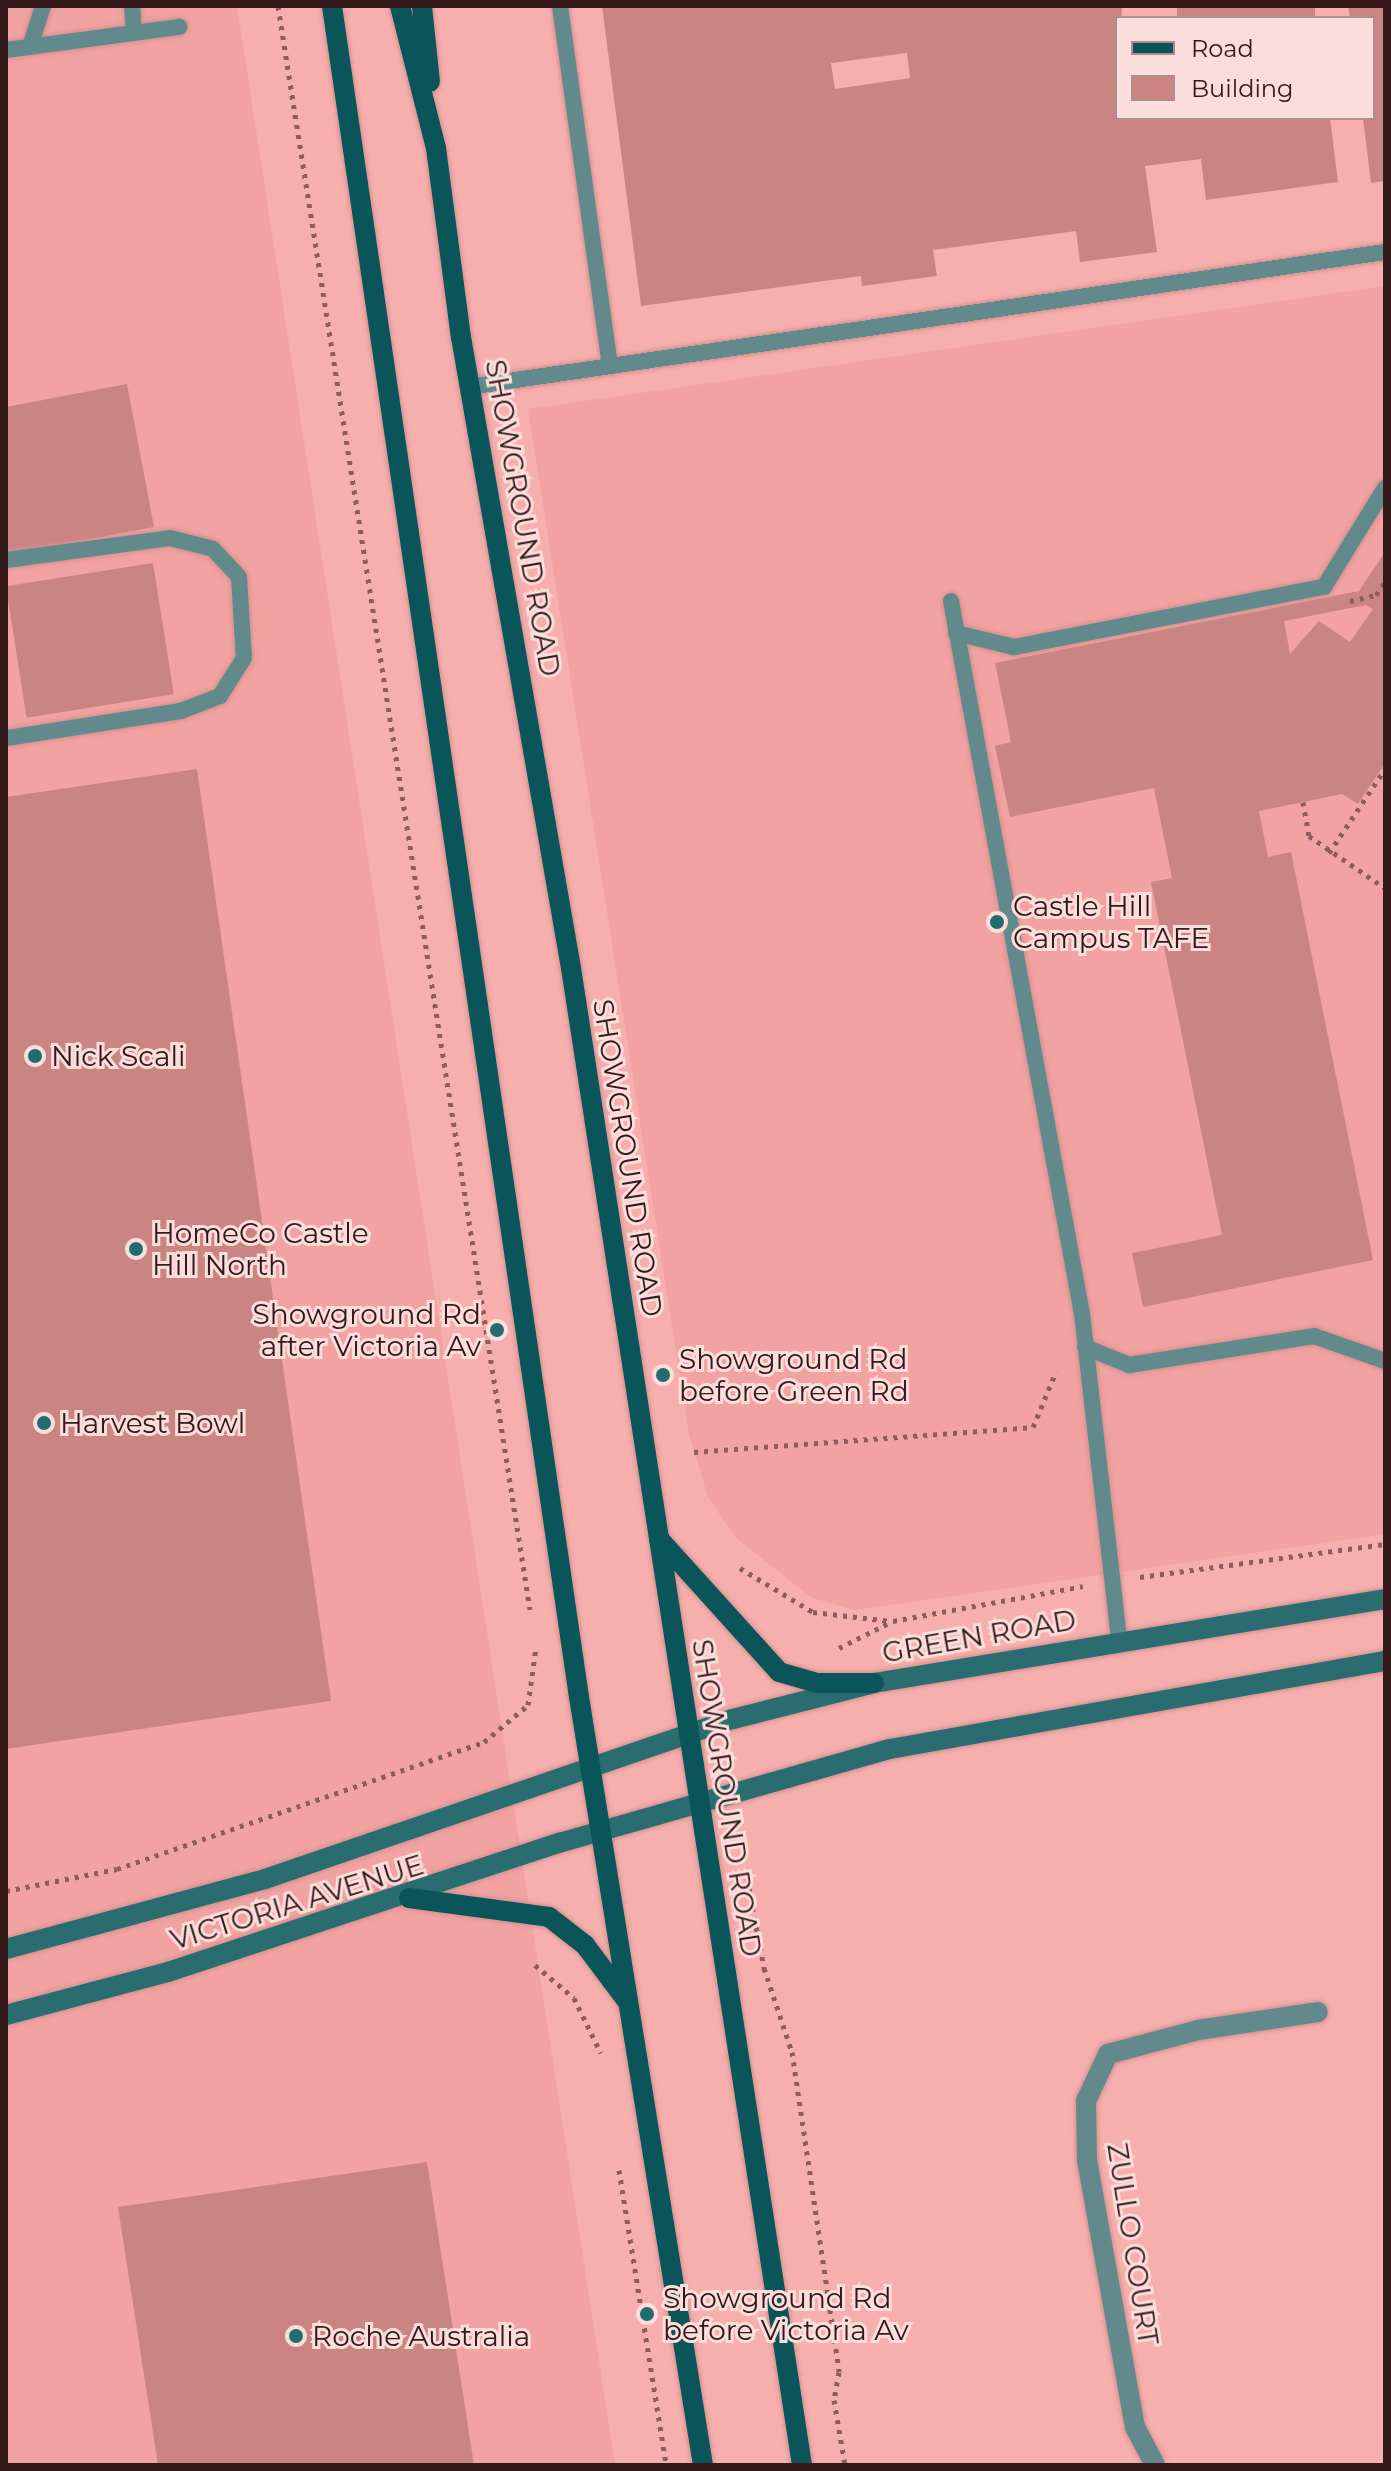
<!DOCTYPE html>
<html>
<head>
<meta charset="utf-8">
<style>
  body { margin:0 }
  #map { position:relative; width:1391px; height:2471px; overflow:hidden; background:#f7afad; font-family:Montserrat,sans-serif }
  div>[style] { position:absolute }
  .built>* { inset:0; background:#f2a2a0 }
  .building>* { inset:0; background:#ca8583; transform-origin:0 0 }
  .path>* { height:5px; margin-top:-2.5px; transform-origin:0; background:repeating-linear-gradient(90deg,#8c5d5c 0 4px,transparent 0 10px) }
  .roads { filter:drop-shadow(0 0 2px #d0918f) drop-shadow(0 0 2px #d0918f) }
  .lane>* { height:16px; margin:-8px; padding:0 8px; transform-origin:8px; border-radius:8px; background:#628a8c }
  .street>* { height:20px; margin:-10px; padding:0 10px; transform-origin:10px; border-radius:10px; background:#628a8c }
  .secondary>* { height:20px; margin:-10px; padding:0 10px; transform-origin:10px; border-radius:10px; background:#296d71 }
  .primary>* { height:20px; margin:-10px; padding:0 10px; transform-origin:10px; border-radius:10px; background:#095559 }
  .dots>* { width:22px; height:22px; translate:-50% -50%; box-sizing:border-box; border:4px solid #fbdddb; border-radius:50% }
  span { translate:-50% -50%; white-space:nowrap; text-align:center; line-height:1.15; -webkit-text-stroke:6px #fbdddb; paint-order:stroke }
  .street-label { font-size:28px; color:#331919 }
  .poi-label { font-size:28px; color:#331919 }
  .left { translate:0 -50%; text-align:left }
  .right { translate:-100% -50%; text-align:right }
  .frame { position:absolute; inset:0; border:8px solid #331919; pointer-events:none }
  .legend { position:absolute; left:1115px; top:16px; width:260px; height:104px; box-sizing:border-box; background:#fbdddb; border:2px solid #ab8f8d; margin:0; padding:10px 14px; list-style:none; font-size:24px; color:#331919 }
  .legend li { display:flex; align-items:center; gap:16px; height:40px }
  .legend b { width:40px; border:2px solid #ab8f8d }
</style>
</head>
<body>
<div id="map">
  <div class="built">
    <div style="clip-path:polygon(6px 6px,237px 6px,615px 2465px,6px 2465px)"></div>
    <div style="clip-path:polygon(1385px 286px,1385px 1534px,855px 1610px,812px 1598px,735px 1537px,708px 1497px,689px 1434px,528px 409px)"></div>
  </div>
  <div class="building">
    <div style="clip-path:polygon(evenodd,602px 6px,1122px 6px,1117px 118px,1330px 118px,1338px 182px,1206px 200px,1201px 159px,1145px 166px,1157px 252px,1080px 262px,1076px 231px,933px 250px,937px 276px,862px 286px,861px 276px,641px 306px,602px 6px,907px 53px,910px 78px,835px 89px,831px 63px,907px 53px)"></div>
    <div style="left:1177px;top:6px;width:138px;height:12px"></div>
    <div style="clip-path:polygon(1348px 6px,1385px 6px,1385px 181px,1371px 183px,1363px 118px,1373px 118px,1373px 18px,1350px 18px)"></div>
    <div style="clip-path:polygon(127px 384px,154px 527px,6px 555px,6px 407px)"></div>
    <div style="clip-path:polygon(evenodd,1385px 552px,1385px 763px,1358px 804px,1342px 794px,1259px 811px,1268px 857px,1291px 852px,1373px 1260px,1143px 1307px,1132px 1253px,1222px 1235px,1151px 882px,1172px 878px,1154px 788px,1010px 817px,995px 746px,1011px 742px,995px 663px,1359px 591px,1385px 552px,1366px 605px,1373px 609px,1350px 642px,1319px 621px,1290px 654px,1284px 621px,1366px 605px)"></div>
    <div style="left:153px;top:563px;width:133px;height:149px;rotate:81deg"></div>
    <div style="clip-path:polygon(197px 769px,331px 1701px,6px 1749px,6px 797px)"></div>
    <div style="clip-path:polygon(427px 2162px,474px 2465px,158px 2465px,118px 2207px)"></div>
  </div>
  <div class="path">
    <div style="left:278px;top:6px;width:1623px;rotate:81.07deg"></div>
    <div style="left:1350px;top:601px;width:27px;rotate:-13deg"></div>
    <div style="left:1376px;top:595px;width:16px;rotate:-55deg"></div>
    <div style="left:1303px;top:802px;width:35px;rotate:80deg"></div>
    <div style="left:1309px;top:836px;width:92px;rotate:34.4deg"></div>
    <div style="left:1329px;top:853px;width:101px;rotate:-56.3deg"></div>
    <div style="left:694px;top:1452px;width:340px;rotate:-4.2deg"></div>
    <div style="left:1033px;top:1427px;width:60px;rotate:-67.3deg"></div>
    <div style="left:740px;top:1568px;width:85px;rotate:31.1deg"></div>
    <div style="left:813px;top:1612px;width:78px;rotate:6.7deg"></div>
    <div style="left:1140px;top:1577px;width:247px;rotate:-7.7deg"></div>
    <div style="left:839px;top:1648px;width:60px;rotate:-26.6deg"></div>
    <div style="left:893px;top:1621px;width:193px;rotate:-10.4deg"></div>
    <div style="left:747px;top:1878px;width:92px;rotate:79.3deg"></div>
    <div style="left:764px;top:1968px;width:89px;rotate:71.6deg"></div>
    <div style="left:792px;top:2052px;width:323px;rotate:81.6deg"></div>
    <div style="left:839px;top:2372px;width:28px;rotate:100deg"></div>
    <div style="left:834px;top:2400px;width:66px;rotate:80.4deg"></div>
    <div style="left:6px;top:1891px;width:113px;rotate:-11.2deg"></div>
    <div style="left:117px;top:1869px;width:388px;rotate:-19.1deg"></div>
    <div style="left:484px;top:1742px;width:57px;rotate:-40.1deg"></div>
    <div style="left:528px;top:1705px;width:59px;rotate:-82.1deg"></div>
    <div style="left:535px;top:1965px;width:51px;rotate:40.2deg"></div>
    <div style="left:574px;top:1998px;width:61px;rotate:63.9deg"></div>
    <div style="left:619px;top:2170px;width:299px;rotate:80.9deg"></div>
  </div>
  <div class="roads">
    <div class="lane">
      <div style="left:132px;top:6px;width:26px;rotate:86deg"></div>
      <div style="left:560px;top:6px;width:362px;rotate:82.1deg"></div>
      <div style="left:30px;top:47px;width:43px;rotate:-72.4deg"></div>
      <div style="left:6px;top:50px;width:175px;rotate:-7.6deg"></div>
      <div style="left:475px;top:386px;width:920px;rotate:-8.38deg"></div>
      <div style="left:6px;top:560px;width:165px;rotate:-7.6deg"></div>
      <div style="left:170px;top:538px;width:44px;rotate:14.3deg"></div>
      <div style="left:213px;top:549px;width:38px;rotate:47deg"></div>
      <div style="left:239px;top:577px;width:81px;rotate:86.5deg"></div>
      <div style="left:244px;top:658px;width:45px;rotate:122.3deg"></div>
      <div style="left:220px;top:696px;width:42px;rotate:159deg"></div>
      <div style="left:181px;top:711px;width:177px;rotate:171.2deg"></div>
      <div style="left:951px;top:601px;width:725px;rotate:79.59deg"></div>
      <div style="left:1082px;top:1314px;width:327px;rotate:83.5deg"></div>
      <div style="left:956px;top:633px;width:60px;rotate:13.6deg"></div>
      <div style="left:1014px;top:647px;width:316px;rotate:-11deg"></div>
      <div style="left:1324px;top:587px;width:116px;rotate:-58.4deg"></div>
      <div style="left:1085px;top:1347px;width:48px;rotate:22.2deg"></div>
      <div style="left:1129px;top:1365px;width:187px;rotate:-8.9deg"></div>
      <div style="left:1314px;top:1336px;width:75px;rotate:19.4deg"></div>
    </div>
    <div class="street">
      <div style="left:1155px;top:2465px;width:43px;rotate:-117.8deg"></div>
      <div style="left:1135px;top:2427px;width:272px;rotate:-100.2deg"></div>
      <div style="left:1087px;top:2159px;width:58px;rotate:-91deg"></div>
      <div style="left:1086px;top:2101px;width:52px;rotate:-64.9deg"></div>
      <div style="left:1108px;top:2054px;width:93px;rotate:-14.9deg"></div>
      <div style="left:1198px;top:2030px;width:121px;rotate:-8.5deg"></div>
    </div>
    <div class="secondary">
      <div style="left:6px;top:1949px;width:268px;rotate:-15.1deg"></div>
      <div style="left:265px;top:1879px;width:495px;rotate:-18.9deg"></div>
      <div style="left:733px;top:1719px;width:146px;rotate:-14.3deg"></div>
      <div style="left:874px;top:1683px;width:518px;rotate:-9.33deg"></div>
      <div style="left:6px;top:2015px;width:168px;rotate:-14.9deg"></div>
      <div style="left:168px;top:1972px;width:412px;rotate:-18.3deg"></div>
      <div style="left:559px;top:1843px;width:344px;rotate:-15.9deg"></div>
      <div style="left:890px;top:1749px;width:503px;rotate:-10.08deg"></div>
    </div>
    <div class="primary">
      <div style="left:332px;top:6px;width:1709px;rotate:81.69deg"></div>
      <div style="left:579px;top:1697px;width:778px;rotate:80.83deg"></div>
      <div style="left:400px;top:6px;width:146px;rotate:75.8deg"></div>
      <div style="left:436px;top:148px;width:191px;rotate:82.5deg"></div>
      <div style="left:461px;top:337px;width:641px;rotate:80.11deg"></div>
      <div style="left:571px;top:968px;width:1515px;rotate:81.23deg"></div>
      <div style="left:422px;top:6px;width:76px;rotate:84deg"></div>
      <div style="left:659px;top:1539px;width:179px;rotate:47.9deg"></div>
      <div style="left:779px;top:1672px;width:40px;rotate:16deg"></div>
      <div style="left:817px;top:1683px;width:57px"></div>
      <div style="left:409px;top:1898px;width:141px;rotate:7.7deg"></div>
      <div style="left:549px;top:1917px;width:46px;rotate:37.9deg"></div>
      <div style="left:585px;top:1945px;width:70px;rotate:53.1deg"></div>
    </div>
  </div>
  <div class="dots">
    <div style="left:997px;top:922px;background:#206c70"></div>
    <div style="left:35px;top:1056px;background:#206c70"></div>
    <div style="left:136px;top:1249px;background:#206c70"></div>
    <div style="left:497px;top:1330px;background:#206c70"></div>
    <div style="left:663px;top:1375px;background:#206c70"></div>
    <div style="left:44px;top:1423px;background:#206c70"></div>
    <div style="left:647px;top:2314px;background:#206c70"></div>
    <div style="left:296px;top:2336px;background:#206c70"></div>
  </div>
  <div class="street-label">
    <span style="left:523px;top:518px;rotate:80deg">SHOWGROUND ROAD</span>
    <span style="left:628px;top:1158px;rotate:81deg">SHOWGROUND ROAD</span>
    <span style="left:979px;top:1636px;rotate:-10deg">GREEN ROAD</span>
    <span style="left:727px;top:1798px;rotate:81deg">SHOWGROUND ROAD</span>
    <span style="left:297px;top:1902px;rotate:-17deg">VICTORIA AVENUE</span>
    <span style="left:1133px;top:2244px;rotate:81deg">ZULLO COURT</span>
  </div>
  <div class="poi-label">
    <span class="left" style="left:1013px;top:922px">Castle Hill<br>Campus TAFE</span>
    <span class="left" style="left:51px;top:1056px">Nick Scali</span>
    <span class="left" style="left:152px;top:1249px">HomeCo Castle<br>Hill North</span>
    <span class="right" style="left:481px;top:1330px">Showground Rd<br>after Victoria Av</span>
    <span class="left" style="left:679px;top:1375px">Showground Rd<br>before Green Rd</span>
    <span class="left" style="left:60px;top:1423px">Harvest Bowl</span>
    <span class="left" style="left:663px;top:2314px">Showground Rd<br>before Victoria Av</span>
    <span class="left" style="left:312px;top:2336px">Roche Australia</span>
  </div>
  <div class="frame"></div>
  <ul class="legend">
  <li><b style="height:10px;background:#095559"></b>Road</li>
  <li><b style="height:22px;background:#ca8583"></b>Building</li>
  </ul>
</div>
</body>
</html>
